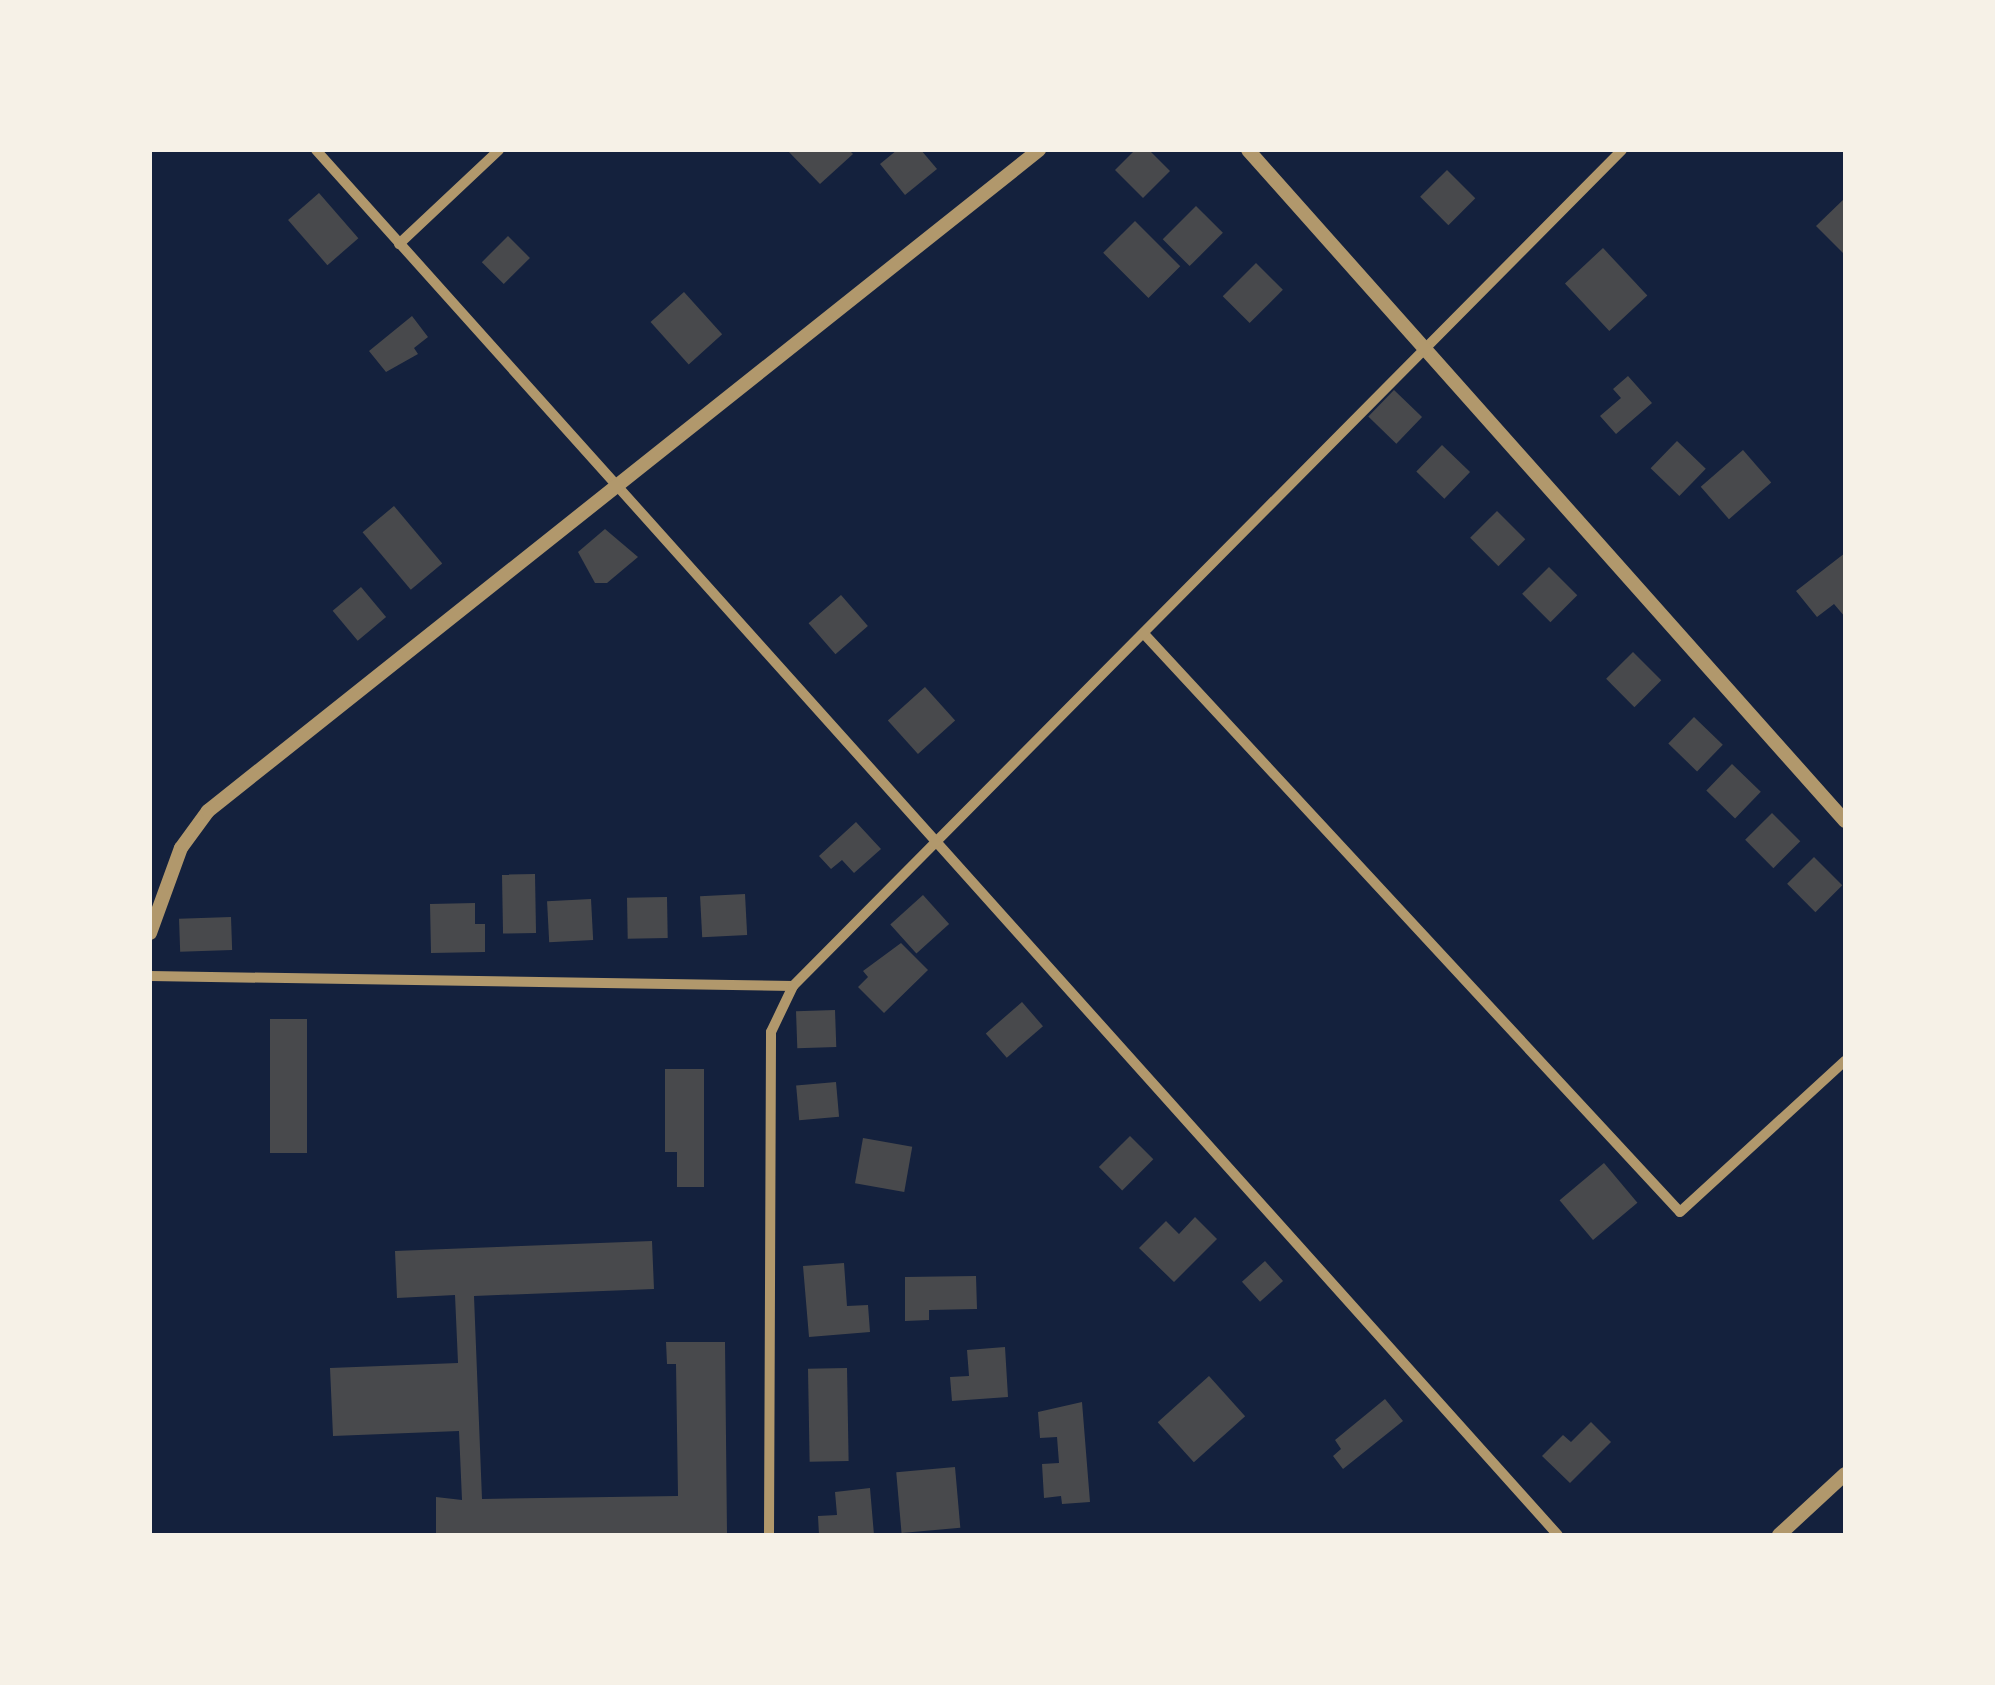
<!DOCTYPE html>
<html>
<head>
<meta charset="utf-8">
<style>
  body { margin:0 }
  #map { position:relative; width:1995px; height:1685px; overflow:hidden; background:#14213d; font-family:Ubuntu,sans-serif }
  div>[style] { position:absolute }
  .building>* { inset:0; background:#48494c; transform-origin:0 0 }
  .minor>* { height:10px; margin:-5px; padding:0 5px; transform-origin:5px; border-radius:5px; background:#b1986c }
  .tertiary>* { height:14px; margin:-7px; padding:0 7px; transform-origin:7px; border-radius:7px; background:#b1986c }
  span { translate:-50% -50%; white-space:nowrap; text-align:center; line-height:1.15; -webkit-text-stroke:10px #f6f1e7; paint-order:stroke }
  .frame { position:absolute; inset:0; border:152px solid #f6f1e7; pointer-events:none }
</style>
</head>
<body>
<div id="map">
  <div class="building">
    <div style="clip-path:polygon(787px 150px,849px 150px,853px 154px,820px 184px)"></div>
    <div style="clip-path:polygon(897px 150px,921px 150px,937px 169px,905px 195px,880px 164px)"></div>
    <div style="clip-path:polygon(1135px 150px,1149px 150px,1170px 171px,1143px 198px,1115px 170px)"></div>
    <div style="left:1447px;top:170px;width:40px;height:38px;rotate:45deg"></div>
    <div style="left:319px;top:193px;width:60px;height:41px;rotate:49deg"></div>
    <div style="clip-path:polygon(1845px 198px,1845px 255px,1816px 226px)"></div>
    <div style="left:1196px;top:206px;width:38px;height:47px;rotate:45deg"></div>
    <div style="left:1135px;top:221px;width:64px;height:45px;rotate:45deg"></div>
    <div style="left:508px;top:236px;width:31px;height:37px;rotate:45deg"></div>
    <div style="left:1603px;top:248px;width:65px;height:52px;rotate:47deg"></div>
    <div style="left:1256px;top:263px;width:38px;height:47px;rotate:45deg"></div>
    <div style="left:684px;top:292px;width:57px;height:45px;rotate:48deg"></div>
    <div style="clip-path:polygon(412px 316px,428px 337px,414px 348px,418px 354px,386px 372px,369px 351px)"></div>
    <div style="clip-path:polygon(1628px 376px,1652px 403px,1616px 434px,1600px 416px,1621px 398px,1613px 389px)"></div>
    <div style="left:1394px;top:390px;width:39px;height:37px;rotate:44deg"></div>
    <div style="left:1677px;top:441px;width:40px;height:38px;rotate:44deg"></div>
    <div style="left:1442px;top:445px;width:39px;height:37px;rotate:44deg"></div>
    <div style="left:1743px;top:450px;width:43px;height:56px;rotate:49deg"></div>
    <div style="left:394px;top:506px;width:75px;height:41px;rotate:50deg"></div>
    <div style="left:1497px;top:511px;width:40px;height:38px;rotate:45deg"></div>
    <div style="clip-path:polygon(605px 529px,638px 557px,607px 583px,595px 583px,578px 552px)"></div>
    <div style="clip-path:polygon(1845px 553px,1845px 617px,1834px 604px,1817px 617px,1796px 591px)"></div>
    <div style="left:1549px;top:567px;width:40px;height:38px;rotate:45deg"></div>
    <div style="left:361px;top:587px;width:39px;height:37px;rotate:50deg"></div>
    <div style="left:841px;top:595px;width:41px;height:43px;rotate:49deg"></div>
    <div style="left:1633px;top:652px;width:40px;height:38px;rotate:45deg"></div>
    <div style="left:925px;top:687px;width:45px;height:50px;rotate:48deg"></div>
    <div style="left:1694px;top:717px;width:40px;height:37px;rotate:44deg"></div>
    <div style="left:1732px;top:764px;width:40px;height:37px;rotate:44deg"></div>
    <div style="left:1772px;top:813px;width:40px;height:38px;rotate:45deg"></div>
    <div style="clip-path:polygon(856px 822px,881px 849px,854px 873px,842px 860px,831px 869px,819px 856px)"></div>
    <div style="left:1814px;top:857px;width:40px;height:38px;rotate:45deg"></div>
    <div style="left:535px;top:874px;width:59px;height:33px;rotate:89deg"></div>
    <div style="left:745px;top:894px;width:41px;height:45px;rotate:87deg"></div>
    <div style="left:923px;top:895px;width:39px;height:44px;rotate:48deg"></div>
    <div style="left:667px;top:897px;width:41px;height:40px;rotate:89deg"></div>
    <div style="left:591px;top:899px;width:41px;height:44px;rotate:87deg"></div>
    <div style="clip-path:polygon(475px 903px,475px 924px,485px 924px,485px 952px,431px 953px,430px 904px)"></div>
    <div style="left:231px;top:917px;width:33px;height:52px;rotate:88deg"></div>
    <div style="clip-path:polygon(901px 943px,928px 970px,884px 1013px,858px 987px,868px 977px,863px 971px)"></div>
    <div style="left:1022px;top:1002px;width:32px;height:48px;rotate:49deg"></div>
    <div style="left:835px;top:1010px;width:37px;height:39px;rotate:88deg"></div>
    <div style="left:270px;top:1019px;width:37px;height:134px"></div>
    <div style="clip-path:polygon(665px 1069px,704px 1069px,704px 1187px,677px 1187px,677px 1152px,665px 1152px)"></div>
    <div style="left:836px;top:1082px;width:35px;height:40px;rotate:85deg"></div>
    <div style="left:1130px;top:1136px;width:33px;height:44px;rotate:45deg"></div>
    <div style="left:863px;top:1138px;width:50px;height:46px;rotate:10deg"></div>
    <div style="left:1604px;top:1163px;width:52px;height:58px;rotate:50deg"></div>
    <div style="clip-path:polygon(1195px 1217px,1217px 1239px,1174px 1282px,1139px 1248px,1166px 1221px,1179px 1234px)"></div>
    <div style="clip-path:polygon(652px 1241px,654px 1289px,474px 1296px,482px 1499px,678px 1496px,676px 1364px,667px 1364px,666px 1342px,725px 1342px,727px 1533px,436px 1535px,436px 1497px,462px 1500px,459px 1431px,333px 1436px,330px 1368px,458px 1363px,455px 1295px,397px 1298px,395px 1251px)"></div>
    <div style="left:1265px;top:1261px;width:27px;height:31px;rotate:48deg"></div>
    <div style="clip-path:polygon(844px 1263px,847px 1306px,868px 1305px,870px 1332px,809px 1337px,803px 1266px)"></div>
    <div style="clip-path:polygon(976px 1276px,977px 1309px,929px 1310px,929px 1320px,905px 1321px,905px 1277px)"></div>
    <div style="clip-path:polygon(1005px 1347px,1008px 1397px,952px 1401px,950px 1377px,969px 1376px,967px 1350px)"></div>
    <div style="left:847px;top:1368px;width:93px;height:39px;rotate:89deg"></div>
    <div style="left:1209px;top:1376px;width:54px;height:69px;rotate:48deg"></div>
    <div style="clip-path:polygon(1385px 1399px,1403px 1421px,1343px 1469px,1333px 1456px,1341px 1449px,1335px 1440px)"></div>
    <div style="clip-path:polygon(1082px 1402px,1090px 1502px,1062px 1504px,1061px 1496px,1044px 1498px,1042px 1464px,1059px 1463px,1057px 1437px,1040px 1438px,1038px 1412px)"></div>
    <div style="clip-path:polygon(1591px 1422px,1611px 1442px,1570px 1483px,1542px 1456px,1563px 1435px,1571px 1442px)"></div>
    <div style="left:955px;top:1467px;width:61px;height:59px;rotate:85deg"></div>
    <div style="clip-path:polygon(870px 1488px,874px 1535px,819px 1535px,818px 1516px,837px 1515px,835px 1492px)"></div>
  </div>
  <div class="minor">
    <div style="left:316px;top:150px;width:1860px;rotate:48.12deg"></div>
    <div style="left:399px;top:244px;width:137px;rotate:-43.2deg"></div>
    <div style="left:1146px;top:636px;width:785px;rotate:47.17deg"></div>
    <div style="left:1680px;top:1212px;width:224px;rotate:-42.5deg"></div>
    <div style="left:150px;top:976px;width:643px;rotate:0.89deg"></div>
    <div style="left:769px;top:1535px;width:503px;rotate:-89.77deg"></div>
    <div style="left:771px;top:1032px;width:51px;rotate:-64.4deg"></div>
    <div style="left:793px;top:986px;width:1177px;rotate:-45.24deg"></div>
  </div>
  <div class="tertiary">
    <div style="left:1248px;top:150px;width:898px;rotate:48.34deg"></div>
    <div style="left:150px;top:933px;width:90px;rotate:-70deg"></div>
    <div style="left:181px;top:848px;width:46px;rotate:-53.9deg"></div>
    <div style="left:208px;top:811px;width:1062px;rotate:-38.5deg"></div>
    <div style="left:1779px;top:1535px;width:90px;rotate:-42.7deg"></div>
  </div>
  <div class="frame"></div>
</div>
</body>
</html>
